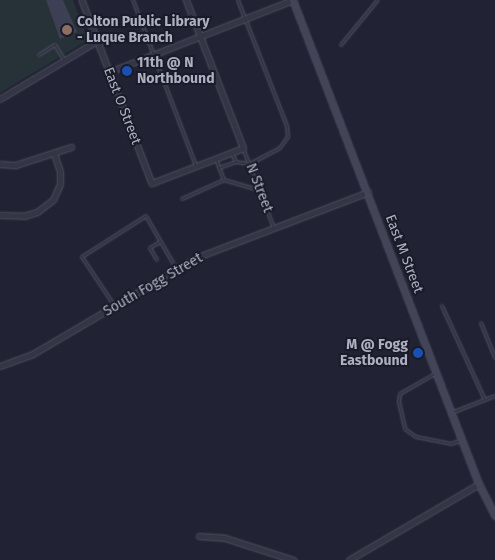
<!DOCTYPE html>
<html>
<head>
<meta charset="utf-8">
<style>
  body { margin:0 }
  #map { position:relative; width:495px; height:560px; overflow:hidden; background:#212334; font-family:"Fira Sans",sans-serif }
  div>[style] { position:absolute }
  .green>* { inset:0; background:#263138 }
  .building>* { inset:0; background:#3d4055 }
  .roads { filter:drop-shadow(0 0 1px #4e5060) drop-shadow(0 0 1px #4e5060) }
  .lane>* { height:2px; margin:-1px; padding:0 1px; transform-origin:1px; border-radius:1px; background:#343645 }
  .street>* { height:4.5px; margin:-2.25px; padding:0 2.25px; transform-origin:2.25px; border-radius:2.25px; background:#343645 }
  .secondary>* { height:6px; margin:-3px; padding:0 3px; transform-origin:3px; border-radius:3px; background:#424458 }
  .dots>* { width:14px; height:14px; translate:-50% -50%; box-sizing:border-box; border:2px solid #1a1b29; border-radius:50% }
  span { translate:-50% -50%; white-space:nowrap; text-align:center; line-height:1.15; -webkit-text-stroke:4px #1a1b29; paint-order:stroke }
  .poi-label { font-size:14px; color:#aeafc2; font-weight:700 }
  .left { translate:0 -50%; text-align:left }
  .right { translate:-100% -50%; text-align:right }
  .street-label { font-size:14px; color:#aeafc2 }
</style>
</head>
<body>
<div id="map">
  <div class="green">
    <div style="clip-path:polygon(0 0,73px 0,88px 40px,0 93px)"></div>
  </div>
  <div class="building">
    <div style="clip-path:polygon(46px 0,63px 0,77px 32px,60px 39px)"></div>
  </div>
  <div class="roads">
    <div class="lane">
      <div style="left:133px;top:0;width:178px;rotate:69.2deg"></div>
      <div style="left:341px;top:45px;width:58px;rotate:-50.6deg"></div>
      <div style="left:39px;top:55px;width:19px;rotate:-32deg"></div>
      <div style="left:55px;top:45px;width:19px;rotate:58deg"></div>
      <div style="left:243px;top:148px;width:86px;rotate:68.8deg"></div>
      <div style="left:232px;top:153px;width:10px;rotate:66deg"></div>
      <div style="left:216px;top:159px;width:22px;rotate:69deg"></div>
      <div style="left:219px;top:168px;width:18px;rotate:-19deg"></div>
      <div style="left:236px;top:162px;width:14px;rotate:8deg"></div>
      <div style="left:250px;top:164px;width:34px;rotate:-28deg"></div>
      <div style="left:280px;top:148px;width:14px;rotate:-54deg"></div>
      <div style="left:288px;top:137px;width:11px;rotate:-95deg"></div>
      <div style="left:287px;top:126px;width:135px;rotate:-111.3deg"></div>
      <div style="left:182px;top:199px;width:46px;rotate:-24.3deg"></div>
      <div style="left:224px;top:180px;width:36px;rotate:16deg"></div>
      <div style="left:157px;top:260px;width:14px;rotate:-120deg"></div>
      <div style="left:150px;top:248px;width:12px;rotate:-31deg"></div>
      <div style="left:114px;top:305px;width:58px;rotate:-123.7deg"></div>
      <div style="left:82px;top:257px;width:76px;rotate:-32.6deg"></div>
      <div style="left:146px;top:216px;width:62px;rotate:60.1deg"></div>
      <div style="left:442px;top:306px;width:103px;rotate:65.4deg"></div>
      <div style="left:481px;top:323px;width:38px;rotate:68deg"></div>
      <div style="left:435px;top:374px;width:40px;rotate:150.3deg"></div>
      <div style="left:400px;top:394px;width:8px;rotate:97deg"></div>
      <div style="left:399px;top:402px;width:28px;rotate:77deg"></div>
      <div style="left:405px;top:429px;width:14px;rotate:36deg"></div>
      <div style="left:416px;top:437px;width:36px;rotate:11deg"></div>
      <div style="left:451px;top:444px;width:9px;rotate:-18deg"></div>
      <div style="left:454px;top:412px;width:44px;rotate:-21.3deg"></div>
    </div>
    <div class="street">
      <div style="left:82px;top:0;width:196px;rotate:69.1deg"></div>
      <div style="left:152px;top:183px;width:97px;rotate:-21deg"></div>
      <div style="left:243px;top:148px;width:159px;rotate:-111.1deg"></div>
      <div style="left:109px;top:72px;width:198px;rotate:-21.4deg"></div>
      <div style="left:0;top:99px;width:113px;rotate:-30.9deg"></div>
      <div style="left:0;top:164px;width:16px;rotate:4deg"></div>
      <div style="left:16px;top:165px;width:58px;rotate:-18.1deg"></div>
      <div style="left:0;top:215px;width:24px;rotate:2deg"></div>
      <div style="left:24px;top:216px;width:14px;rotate:-17deg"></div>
      <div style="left:37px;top:212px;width:20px;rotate:-37deg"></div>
      <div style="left:53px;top:200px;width:17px;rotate:-66deg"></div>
      <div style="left:60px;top:184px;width:12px;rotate:-90deg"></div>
      <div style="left:60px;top:172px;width:19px;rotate:-108deg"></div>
      <div style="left:0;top:366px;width:35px;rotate:-20deg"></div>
      <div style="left:33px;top:354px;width:191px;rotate:-30.5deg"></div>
      <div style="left:198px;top:257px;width:182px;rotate:-20.9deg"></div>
      <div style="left:199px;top:536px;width:26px;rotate:4deg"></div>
      <div style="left:225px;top:538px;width:72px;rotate:17.7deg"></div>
      <div style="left:349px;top:560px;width:151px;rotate:-30.3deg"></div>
    </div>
    <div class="secondary">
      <div style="left:293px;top:0;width:519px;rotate:68.98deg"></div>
      <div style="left:479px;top:484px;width:36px;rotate:63deg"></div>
    </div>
  </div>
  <div class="dots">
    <div style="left:67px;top:30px;background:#8d6e63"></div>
    <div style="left:127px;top:71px;background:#1a4fb4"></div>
    <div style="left:418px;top:353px;background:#1a4fb4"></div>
  </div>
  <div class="poi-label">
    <span class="left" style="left:77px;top:30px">Colton Public Library<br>- Luque Branch</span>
    <span class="left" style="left:137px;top:71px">11th @ N<br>Northbound</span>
    <span class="right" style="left:408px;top:353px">M @ Fogg<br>Eastbound</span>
  </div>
  <div class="street-label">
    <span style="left:122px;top:106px;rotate:69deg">East O Street</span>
    <span style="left:259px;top:188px;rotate:69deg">N Street</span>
    <span style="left:404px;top:254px;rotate:69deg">East M Street</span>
    <span style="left:153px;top:285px;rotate:-30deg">South Fogg Street</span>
  </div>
</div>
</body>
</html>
